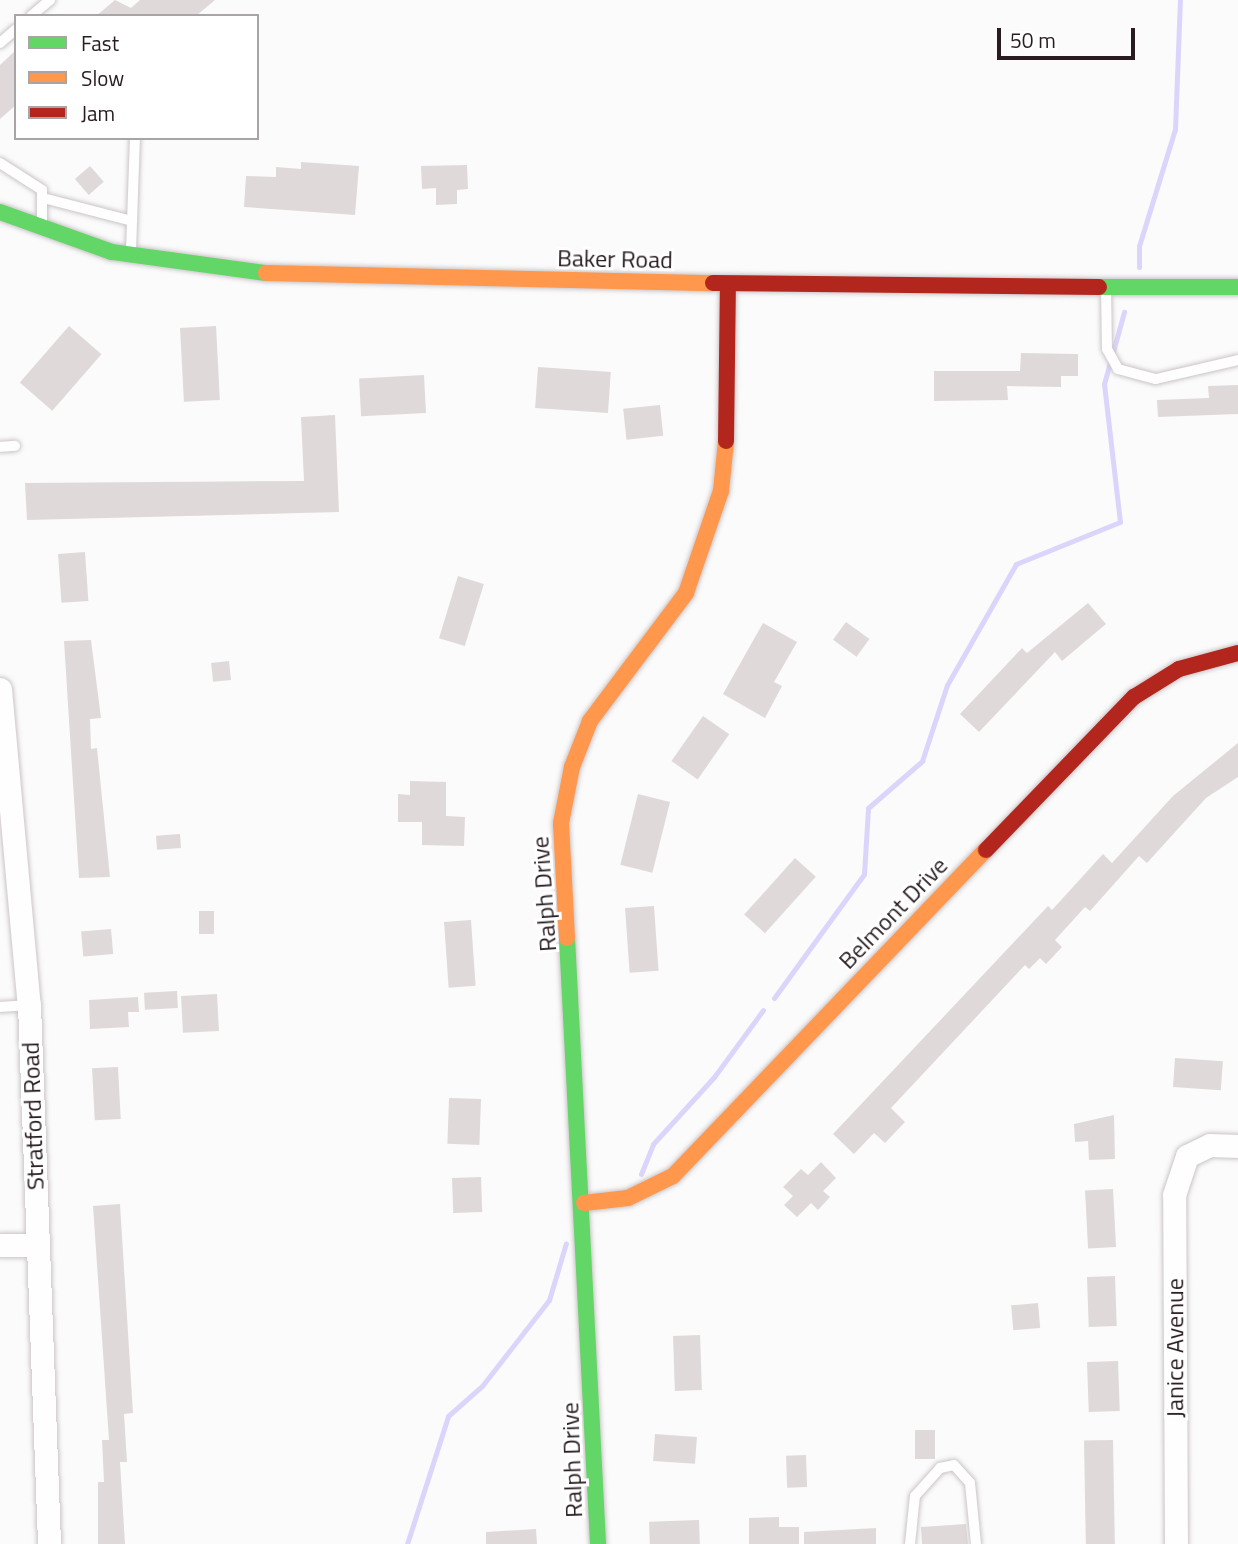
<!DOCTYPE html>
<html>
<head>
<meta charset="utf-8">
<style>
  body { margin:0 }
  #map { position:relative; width:1238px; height:1544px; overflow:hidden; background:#fbfbfb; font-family:"Titillium Web",sans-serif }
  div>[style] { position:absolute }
  .stream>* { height:5px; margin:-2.5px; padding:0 2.5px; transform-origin:2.5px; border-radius:2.5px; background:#dbd5fb }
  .building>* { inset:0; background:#e0d9d9; transform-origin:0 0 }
  .roads { filter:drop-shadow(0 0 2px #cbc5c7) drop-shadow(0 0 2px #cbc5c7) }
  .lane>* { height:10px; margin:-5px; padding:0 5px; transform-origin:5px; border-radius:5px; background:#fefefe }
  .street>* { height:23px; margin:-11.5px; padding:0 11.5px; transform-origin:11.5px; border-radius:11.5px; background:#fefefe }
  .fast>* { height:16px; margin:-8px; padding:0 8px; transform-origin:8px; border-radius:8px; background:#63d668 }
  .slow>* { height:16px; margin:-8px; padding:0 8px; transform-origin:8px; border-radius:8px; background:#ff974d }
  .jam>* { height:16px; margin:-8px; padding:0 8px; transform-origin:8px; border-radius:8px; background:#b3261e }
  span { translate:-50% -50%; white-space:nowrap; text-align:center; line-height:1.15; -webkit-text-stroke:6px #fff; paint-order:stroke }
  .street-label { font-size:24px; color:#281c21 }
  .legend { position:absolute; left:14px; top:14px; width:245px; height:126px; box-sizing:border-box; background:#fff; border:2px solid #a9a4a6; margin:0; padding:9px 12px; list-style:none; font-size:21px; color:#281c21 }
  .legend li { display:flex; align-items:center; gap:14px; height:35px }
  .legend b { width:35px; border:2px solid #a9a4a6 }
  .scale { position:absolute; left:997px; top:28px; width:138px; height:32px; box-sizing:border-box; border:4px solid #281c21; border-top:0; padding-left:9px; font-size:21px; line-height:24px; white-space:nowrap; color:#281c21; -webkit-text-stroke:5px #fff; paint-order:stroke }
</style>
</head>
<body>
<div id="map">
  <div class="stream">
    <div style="left:1139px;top:267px;width:21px;rotate:-90deg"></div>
    <div style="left:1139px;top:246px;width:122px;rotate:-72.9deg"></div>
    <div style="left:1175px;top:129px;width:129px;rotate:-87.8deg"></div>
    <div style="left:774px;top:998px;width:153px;rotate:-54deg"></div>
    <div style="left:864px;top:874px;width:66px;rotate:-86.5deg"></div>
    <div style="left:868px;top:808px;width:72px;rotate:-41deg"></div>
    <div style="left:922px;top:761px;width:80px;rotate:-71.8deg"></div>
    <div style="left:947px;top:685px;width:139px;rotate:-60.3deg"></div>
    <div style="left:1016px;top:564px;width:112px;rotate:-22deg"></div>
    <div style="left:1120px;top:522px;width:139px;rotate:-96.6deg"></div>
    <div style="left:1104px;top:384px;width:75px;rotate:-74.5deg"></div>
    <div style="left:641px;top:1174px;width:32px;rotate:-68deg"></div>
    <div style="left:653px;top:1144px;width:91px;rotate:-47.7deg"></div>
    <div style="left:714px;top:1077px;width:83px;rotate:-53.8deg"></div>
    <div style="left:407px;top:1544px;width:134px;rotate:-72.2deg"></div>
    <div style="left:448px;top:1416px;width:45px;rotate:-41.4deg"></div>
    <div style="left:482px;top:1386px;width:109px;rotate:-52.1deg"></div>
    <div style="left:549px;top:1300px;width:59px;rotate:-73.4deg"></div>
  </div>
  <div class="building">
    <div style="clip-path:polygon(115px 0,131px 8px,140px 0,215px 0,196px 16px,96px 16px)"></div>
    <div style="clip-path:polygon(16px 50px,16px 105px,0 119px,0 65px)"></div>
    <div style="clip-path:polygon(301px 162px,359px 166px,355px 215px,244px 207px,246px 176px,276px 177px,276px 167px,301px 169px)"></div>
    <div style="clip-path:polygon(467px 165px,468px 189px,457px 190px,457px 204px,436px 205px,436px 188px,422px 189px,421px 166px)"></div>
    <div style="left:90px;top:166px;width:21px;height:20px;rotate:49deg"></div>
    <div style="left:69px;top:326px;width:43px;height:75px;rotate:41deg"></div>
    <div style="left:216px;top:326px;width:74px;height:36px;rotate:87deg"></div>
    <div style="clip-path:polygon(1021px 353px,1078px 354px,1078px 376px,1061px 376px,1061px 387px,1007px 386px,1008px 400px,934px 401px,934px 371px,1020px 371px)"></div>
    <div style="left:538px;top:367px;width:73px;height:41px;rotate:4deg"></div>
    <div style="left:424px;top:375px;width:38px;height:65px;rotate:87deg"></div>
    <div style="clip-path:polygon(1238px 385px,1238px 414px,1158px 417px,1157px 400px,1209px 398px,1208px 386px)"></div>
    <div style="left:660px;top:405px;width:31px;height:37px;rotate:84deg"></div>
    <div style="clip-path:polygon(335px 415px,339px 512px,27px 520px,25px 483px,304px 481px,301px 417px)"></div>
    <div style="left:85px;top:552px;width:49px;height:27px;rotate:86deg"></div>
    <div style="left:458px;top:576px;width:27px;height:65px;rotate:17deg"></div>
    <div style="clip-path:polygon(1088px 603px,1106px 624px,1062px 661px,1055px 652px,979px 732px,960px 714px,1022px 648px,1027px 653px)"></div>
    <div style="left:846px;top:622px;width:29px;height:22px;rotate:36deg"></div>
    <div style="clip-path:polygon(763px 623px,797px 642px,774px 682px,782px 686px,765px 718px,723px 694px)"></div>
    <div style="clip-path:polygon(91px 640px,101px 718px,90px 719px,91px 749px,97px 748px,110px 877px,79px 878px,64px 641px)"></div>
    <div style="left:229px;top:661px;width:19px;height:18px;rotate:84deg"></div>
    <div style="left:703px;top:716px;width:32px;height:55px;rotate:35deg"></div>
    <div style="clip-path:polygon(1238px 743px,1238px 777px,1206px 798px,1147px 863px,1139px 856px,1090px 911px,1085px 907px,1055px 940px,1062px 947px,1046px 964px,1040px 958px,1029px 969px,1025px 965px,891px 1108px,905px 1122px,885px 1143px,874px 1133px,854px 1154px,833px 1134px,1048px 906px,1052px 910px,1103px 854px,1112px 863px,1173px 796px)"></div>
    <div style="clip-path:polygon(410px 781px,446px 782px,446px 816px,465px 817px,464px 846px,422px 845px,422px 822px,398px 822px,398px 794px,410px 795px)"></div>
    <div style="left:638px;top:794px;width:33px;height:73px;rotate:14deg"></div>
    <div style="left:180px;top:834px;width:14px;height:24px;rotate:86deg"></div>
    <div style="left:795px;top:858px;width:28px;height:76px;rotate:42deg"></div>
    <div style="left:654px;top:906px;width:65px;height:29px;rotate:86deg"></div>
    <div style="left:199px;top:911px;width:15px;height:23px"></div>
    <div style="left:471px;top:920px;width:66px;height:27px;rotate:86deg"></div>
    <div style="left:111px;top:929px;width:25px;height:30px;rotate:85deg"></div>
    <div style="left:177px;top:991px;width:17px;height:33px;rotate:87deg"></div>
    <div style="left:217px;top:994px;width:37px;height:36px;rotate:87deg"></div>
    <div style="clip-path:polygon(138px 997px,139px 1012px,128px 1012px,129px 1027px,90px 1029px,89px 1000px)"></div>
    <div style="left:1175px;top:1058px;width:48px;height:29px;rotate:4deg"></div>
    <div style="left:118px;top:1067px;width:52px;height:26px;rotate:87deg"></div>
    <div style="left:481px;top:1099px;width:46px;height:32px;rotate:92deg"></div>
    <div style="clip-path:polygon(1114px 1115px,1115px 1159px,1089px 1160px,1088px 1141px,1075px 1142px,1074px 1124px)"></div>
    <div style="clip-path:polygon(821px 1162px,836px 1178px,823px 1191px,830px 1197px,818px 1210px,811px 1203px,797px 1217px,784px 1205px,793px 1196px,783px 1187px,801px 1169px,808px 1175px)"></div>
    <div style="left:481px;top:1177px;width:35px;height:29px;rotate:88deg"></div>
    <div style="left:1113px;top:1189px;width:58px;height:28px;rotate:87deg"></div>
    <div style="clip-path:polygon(120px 1204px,133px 1413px,124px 1414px,127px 1462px,120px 1462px,125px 1544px,98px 1544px,98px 1482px,104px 1482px,102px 1440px,109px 1440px,93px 1206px)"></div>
    <div style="left:1115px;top:1276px;width:50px;height:28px;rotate:88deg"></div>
    <div style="left:1038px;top:1303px;width:25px;height:27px;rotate:85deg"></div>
    <div style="left:700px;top:1335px;width:55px;height:27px;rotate:88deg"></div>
    <div style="left:1118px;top:1361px;width:50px;height:31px;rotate:88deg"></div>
    <div style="left:915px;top:1430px;width:20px;height:29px"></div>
    <div style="left:655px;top:1434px;width:42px;height:27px;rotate:4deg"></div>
    <div style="left:1113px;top:1440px;width:104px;height:29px;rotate:89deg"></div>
    <div style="left:806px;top:1455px;width:32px;height:20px;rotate:88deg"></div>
    <div style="clip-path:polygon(779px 1517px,779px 1527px,799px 1527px,799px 1544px,749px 1544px,749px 1518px)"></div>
    <div style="left:699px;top:1520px;width:24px;height:50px;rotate:88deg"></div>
    <div style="clip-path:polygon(966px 1524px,968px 1544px,922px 1544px,921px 1527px)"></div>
    <div style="clip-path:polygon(876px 1528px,876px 1544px,804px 1544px,804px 1532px)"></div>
    <div style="clip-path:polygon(536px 1529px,537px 1544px,486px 1544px,486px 1532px)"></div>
  </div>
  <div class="roads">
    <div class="lane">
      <div style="left:31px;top:16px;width:25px;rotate:-40deg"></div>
      <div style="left:0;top:43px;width:21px;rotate:-41deg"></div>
      <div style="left:0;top:163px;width:50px;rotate:32.7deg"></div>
      <div style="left:42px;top:190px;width:33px;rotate:90deg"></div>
      <div style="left:47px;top:199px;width:88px;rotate:14.5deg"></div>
      <div style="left:131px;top:251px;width:113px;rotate:-88deg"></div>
      <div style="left:1106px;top:288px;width:61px;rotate:89.1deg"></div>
      <div style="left:1107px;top:349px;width:23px;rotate:61deg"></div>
      <div style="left:1118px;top:369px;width:39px;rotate:15deg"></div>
      <div style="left:1156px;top:379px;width:84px;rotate:-13deg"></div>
      <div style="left:0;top:447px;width:15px;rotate:-4deg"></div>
      <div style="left:0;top:1007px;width:29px;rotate:-4deg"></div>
      <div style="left:910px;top:1544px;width:48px;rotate:-84.1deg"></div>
      <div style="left:915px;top:1496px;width:38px;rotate:-48deg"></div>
      <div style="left:940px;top:1468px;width:14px;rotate:-12deg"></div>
      <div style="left:954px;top:1465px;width:24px;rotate:48deg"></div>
      <div style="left:970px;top:1483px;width:61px;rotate:84.4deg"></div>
    </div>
    <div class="street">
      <div style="left:0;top:689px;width:317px;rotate:84.8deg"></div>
      <div style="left:29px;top:1005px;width:539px;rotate:87.87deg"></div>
      <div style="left:0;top:1245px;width:38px"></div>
      <div style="left:1176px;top:1544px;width:349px;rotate:-90.3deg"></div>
      <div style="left:1174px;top:1195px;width:41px;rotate:-71.6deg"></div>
      <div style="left:1187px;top:1156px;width:25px;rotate:-26deg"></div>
      <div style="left:1210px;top:1145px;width:28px;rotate:2deg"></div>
    </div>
    <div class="fast">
      <div style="left:0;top:212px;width:119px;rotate:19.7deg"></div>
      <div style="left:112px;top:252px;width:155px;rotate:7.8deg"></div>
      <div style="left:1099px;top:287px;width:139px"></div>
      <div style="left:567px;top:938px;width:607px;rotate:87.07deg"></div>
    </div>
    <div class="slow">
      <div style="left:266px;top:273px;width:447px;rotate:1.3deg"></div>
      <div style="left:567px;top:938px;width:115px;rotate:-93deg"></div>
      <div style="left:561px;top:823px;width:57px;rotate:-78.9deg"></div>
      <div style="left:572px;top:767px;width:49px;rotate:-68.6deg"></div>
      <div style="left:590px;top:721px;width:160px;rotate:-53.1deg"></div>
      <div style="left:686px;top:593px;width:108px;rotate:-71.1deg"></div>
      <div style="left:721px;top:491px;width:50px;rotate:-84.3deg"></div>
      <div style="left:584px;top:1203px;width:44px;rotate:-6.5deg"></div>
      <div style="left:628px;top:1198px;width:50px;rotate:-26.1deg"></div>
      <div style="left:673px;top:1176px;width:452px;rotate:-46.2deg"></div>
    </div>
    <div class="jam">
      <div style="left:713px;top:283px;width:386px;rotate:0.6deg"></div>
      <div style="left:726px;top:441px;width:157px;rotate:-89.3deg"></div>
      <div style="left:986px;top:850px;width:213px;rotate:-46deg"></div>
      <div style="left:1134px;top:697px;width:53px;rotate:-31.9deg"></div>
      <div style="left:1179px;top:669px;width:61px;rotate:-15.2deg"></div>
    </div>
  </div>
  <div class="street-label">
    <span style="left:615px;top:259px;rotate:1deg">Baker Road</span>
    <span style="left:544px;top:894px;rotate:-94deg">Ralph Drive</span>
    <span style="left:893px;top:913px;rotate:-46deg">Belmont Drive</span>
    <span style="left:33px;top:1116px;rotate:-92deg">Stratford Road</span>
    <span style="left:1175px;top:1348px;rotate:-90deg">Janice Avenue</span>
    <span style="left:572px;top:1460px;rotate:-92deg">Ralph Drive</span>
  </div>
  <ul class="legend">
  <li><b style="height:9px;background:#63d668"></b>Fast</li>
  <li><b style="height:9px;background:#ff974d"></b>Slow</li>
  <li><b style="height:9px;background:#b3261e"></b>Jam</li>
  </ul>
  <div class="scale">50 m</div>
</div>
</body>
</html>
